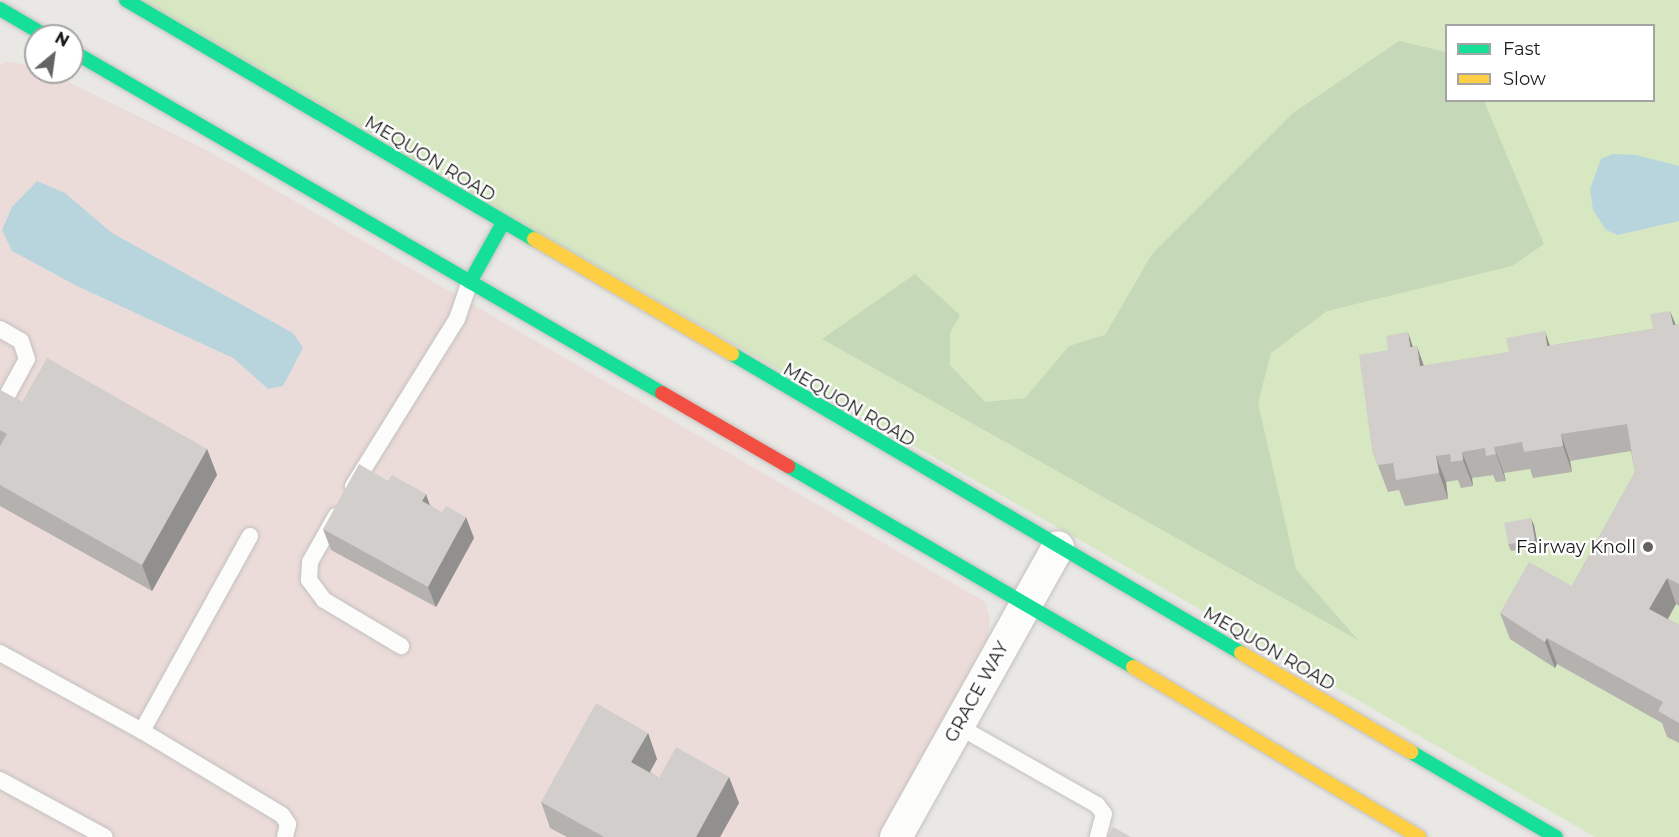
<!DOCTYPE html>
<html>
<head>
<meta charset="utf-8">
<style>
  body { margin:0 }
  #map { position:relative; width:1679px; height:837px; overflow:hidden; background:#eae8e4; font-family:Montserrat,sans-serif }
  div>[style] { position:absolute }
  .commercial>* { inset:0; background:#ecdcd9 }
  .grass>* { inset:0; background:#d6e7c2 }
  .forest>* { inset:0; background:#c5d9b9 }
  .water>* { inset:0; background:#b8d5de }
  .roads { filter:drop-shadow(0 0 2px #c3c2c0) drop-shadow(0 0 2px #c3c2c0) }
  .lane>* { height:16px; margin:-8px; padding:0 8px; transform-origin:8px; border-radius:8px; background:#fcfcfb }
  .street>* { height:32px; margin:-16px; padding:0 16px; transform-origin:16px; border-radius:16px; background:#fcfcfb }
  .fast>* { height:14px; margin:-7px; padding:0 7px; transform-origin:7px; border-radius:7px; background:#16e098 }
  .slow>* { height:14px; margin:-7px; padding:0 7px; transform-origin:7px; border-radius:7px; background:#ffcf43 }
  .jam>* { height:14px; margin:-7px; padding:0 7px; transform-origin:7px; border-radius:7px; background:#f24e42 }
  .wall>* { inset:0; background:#b4b1af }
  .shaded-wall>* { inset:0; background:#92908e }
  .building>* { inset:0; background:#d1cecb; transform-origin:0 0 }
  .dots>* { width:16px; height:16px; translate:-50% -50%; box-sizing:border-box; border:3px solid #fff; border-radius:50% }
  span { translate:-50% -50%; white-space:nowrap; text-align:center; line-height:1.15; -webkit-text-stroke:4.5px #fff; paint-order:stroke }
  .street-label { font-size:18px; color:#1c1c1c }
  .poi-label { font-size:18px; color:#1c1c1c }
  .right { translate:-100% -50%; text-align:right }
  .legend { position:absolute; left:1445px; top:24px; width:210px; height:78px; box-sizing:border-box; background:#fff; border:2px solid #a4a4a4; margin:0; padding:8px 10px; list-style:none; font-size:18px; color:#1c1c1c }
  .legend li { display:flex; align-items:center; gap:12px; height:30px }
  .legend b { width:30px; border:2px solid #a4a4a4 }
  .north { position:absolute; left:24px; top:24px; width:60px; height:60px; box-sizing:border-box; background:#fff; border:2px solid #a4a4a4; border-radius:50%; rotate:29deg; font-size:16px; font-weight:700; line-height:24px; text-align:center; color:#1c1c1c }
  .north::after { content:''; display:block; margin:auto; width:21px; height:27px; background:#646362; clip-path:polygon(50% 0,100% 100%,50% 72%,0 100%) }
</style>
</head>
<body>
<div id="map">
  <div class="commercial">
    <div style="clip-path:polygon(7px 61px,36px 67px,36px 72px,49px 72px,210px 152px,985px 602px,990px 618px,988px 640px,879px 837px,0 837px,0 65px)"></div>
  </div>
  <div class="grass">
    <div style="clip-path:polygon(evenodd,126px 0,1679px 0,1679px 837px,1595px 837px,1066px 532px,126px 0,1446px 26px,1654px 26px,1654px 100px,1446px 100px,1446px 26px)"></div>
  </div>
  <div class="forest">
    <div style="clip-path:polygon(1399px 41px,1446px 52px,1446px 100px,1484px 101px,1544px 244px,1512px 266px,1327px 311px,1271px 353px,1258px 403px,1296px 569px,1358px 640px,822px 339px,915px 274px,960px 315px,950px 333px,950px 365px,985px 402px,1025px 398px,1069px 346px,1105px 335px,1152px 254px,1293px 113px)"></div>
  </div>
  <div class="water">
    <div style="clip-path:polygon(1612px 154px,1636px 155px,1679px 166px,1679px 221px,1618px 235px,1606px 230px,1593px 210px,1590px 189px,1601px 159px)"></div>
    <div style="clip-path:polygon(37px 181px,65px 193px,112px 233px,293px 333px,303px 348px,283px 386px,268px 389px,233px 358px,77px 286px,12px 251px,2px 230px,12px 207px)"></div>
  </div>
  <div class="roads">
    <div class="lane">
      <div style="left:0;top:329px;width:24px;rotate:30deg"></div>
      <div style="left:21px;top:341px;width:19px;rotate:72deg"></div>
      <div style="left:27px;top:359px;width:50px;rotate:118.6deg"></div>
      <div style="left:353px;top:486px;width:197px;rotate:-58.1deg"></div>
      <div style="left:457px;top:319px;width:39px;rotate:-71deg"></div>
      <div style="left:336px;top:516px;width:53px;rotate:119.5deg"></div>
      <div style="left:310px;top:562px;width:18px;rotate:93deg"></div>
      <div style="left:309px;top:580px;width:25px;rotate:53deg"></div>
      <div style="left:324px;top:600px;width:90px;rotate:30.9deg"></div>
      <div style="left:250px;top:536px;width:223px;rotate:119deg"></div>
      <div style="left:142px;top:731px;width:163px;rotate:31deg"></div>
      <div style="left:282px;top:815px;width:11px;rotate:56deg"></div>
      <div style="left:288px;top:824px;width:13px;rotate:103deg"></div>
      <div style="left:0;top:653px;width:162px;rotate:28.8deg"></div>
      <div style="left:958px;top:726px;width:160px;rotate:29.6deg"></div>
      <div style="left:1097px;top:805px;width:11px;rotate:52deg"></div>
      <div style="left:1104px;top:814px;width:24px;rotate:105deg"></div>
      <div style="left:0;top:780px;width:119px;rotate:28.5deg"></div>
    </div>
    <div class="street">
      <div style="left:896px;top:837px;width:332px;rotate:-60.8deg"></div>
    </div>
    <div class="fast">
      <div style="left:126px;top:0;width:473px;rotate:30.4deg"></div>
      <div style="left:0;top:9px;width:53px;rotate:30.4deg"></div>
      <div style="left:72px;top:51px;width:682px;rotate:30.1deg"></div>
      <div style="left:470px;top:282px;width:68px;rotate:-60.8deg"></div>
      <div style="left:732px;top:354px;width:590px;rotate:30.43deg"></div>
      <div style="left:788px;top:466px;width:399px;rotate:30.2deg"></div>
      <div style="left:1411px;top:752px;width:168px;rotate:30.4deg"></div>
    </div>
    <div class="slow">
      <div style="left:534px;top:239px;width:229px;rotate:30.1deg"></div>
      <div style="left:1241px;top:653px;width:197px;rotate:30.2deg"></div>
      <div style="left:1133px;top:667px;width:333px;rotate:30.7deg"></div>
    </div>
    <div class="jam">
      <div style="left:662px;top:393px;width:146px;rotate:30.1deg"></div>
    </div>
  </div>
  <div class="wall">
    <div style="clip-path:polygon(1670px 311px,1676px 325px,1679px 324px,1679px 606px,1676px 604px,1668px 619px,1679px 625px,1679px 743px,1667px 737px,1662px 723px,1557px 664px,1555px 668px,1510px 639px,1500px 613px,1572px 586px,1635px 472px,1631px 451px,1570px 461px,1572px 472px,1533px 478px,1530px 469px,1504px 473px,1506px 481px,1496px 482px,1493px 475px,1472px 478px,1473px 486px,1461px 488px,1458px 480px,1446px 482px,1448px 499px,1405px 506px,1399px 490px,1388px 492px,1372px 450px,1388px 350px,1413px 346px,1424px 366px,1653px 329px)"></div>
    <div style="clip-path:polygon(0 390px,22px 402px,207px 449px,217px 475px,152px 591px,0 506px)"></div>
    <div style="clip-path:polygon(430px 505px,474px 538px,436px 607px,331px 550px,323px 529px)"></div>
    <div style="clip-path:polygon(1534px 525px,1538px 547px,1511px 551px,1508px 544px)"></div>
    <div style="clip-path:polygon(648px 733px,657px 759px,650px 772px,659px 778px,729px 777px,739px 803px,720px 837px,567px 837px,550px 828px,541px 802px)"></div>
  </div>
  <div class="shaded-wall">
    <div style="clip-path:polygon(1670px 311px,1679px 334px,1673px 325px)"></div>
    <div style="clip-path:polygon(1545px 331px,1554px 358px,1547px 346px)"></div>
    <div style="clip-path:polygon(1408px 332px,1417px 359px,1410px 347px)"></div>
    <div style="clip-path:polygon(1417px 346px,1426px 372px,1420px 366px)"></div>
    <div style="clip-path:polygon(1561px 434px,1570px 461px,1572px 472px,1563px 446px)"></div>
    <div style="clip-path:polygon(1494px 447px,1504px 473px,1506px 481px,1496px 454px)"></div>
    <div style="clip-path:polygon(207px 449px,217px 475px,152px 591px,142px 565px)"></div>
    <div style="clip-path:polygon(1462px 452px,1472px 478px,1473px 486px,1463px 460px)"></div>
    <div style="clip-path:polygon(1436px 456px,1446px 482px,1448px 499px,1439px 473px)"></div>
    <div style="clip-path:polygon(426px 494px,433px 514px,422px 501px)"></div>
    <div style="clip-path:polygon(466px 517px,474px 538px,436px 607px,428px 587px)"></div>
    <div style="clip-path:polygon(1531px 518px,1534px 525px,1538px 547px,1535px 540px)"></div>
    <div style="clip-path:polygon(1667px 578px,1676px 604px,1659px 635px,1649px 609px)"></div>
    <div style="clip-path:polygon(1547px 638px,1557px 664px,1555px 668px,1545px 642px)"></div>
    <div style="clip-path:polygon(648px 733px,657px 759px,641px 788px,631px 762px)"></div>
    <div style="clip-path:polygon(729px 777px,739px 803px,720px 837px,696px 837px)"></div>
  </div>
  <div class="building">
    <div style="clip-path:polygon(1670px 311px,1673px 325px,1679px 324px,1679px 584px,1667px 578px,1649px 609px,1679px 625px,1679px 723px,1658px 711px,1663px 702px,1547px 638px,1545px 642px,1500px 613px,1529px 562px,1572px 586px,1635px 472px,1627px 424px,1561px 434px,1563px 446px,1524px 452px,1522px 442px,1494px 447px,1496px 454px,1486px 456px,1485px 448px,1462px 452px,1463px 460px,1451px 462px,1450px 454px,1436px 456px,1439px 473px,1396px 480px,1393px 463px,1378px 465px,1372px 450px,1359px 355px,1388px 350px,1386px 336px,1408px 332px,1410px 347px,1417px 346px,1420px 366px,1509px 352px,1506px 338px,1545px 331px,1547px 346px,1653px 329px,1650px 314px)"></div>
    <div style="clip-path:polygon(47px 358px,207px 449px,142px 565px,0 485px,0 446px,7px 434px,0 430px,0 390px,22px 402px)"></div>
    <div style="clip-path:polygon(359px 464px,388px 481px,392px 475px,426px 494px,422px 501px,442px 512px,446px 506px,466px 517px,428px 587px,323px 529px)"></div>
    <div style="left:1531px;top:518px;width:22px;height:27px;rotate:80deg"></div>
    <div style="clip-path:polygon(596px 703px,648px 733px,631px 762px,659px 778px,676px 747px,729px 777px,696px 837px,604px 837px,541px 802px)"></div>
    <div style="clip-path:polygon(1113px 827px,1131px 837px,1107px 837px)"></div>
  </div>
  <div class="dots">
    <div style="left:1648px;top:547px;background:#646362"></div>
  </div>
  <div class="street-label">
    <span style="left:430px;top:159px;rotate:31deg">MEQUON ROAD</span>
    <span style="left:849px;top:405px;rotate:30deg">MEQUON ROAD</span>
    <span style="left:1269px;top:649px;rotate:30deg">MEQUON ROAD</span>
    <span style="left:977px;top:692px;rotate:-61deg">GRACE WAY</span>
  </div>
  <div class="poi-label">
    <span class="right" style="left:1636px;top:547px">Fairway Knoll</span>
  </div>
  <ul class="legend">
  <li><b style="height:8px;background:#16e098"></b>Fast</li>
  <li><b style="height:8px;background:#ffcf43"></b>Slow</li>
  </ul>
  <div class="north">N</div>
</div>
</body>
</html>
